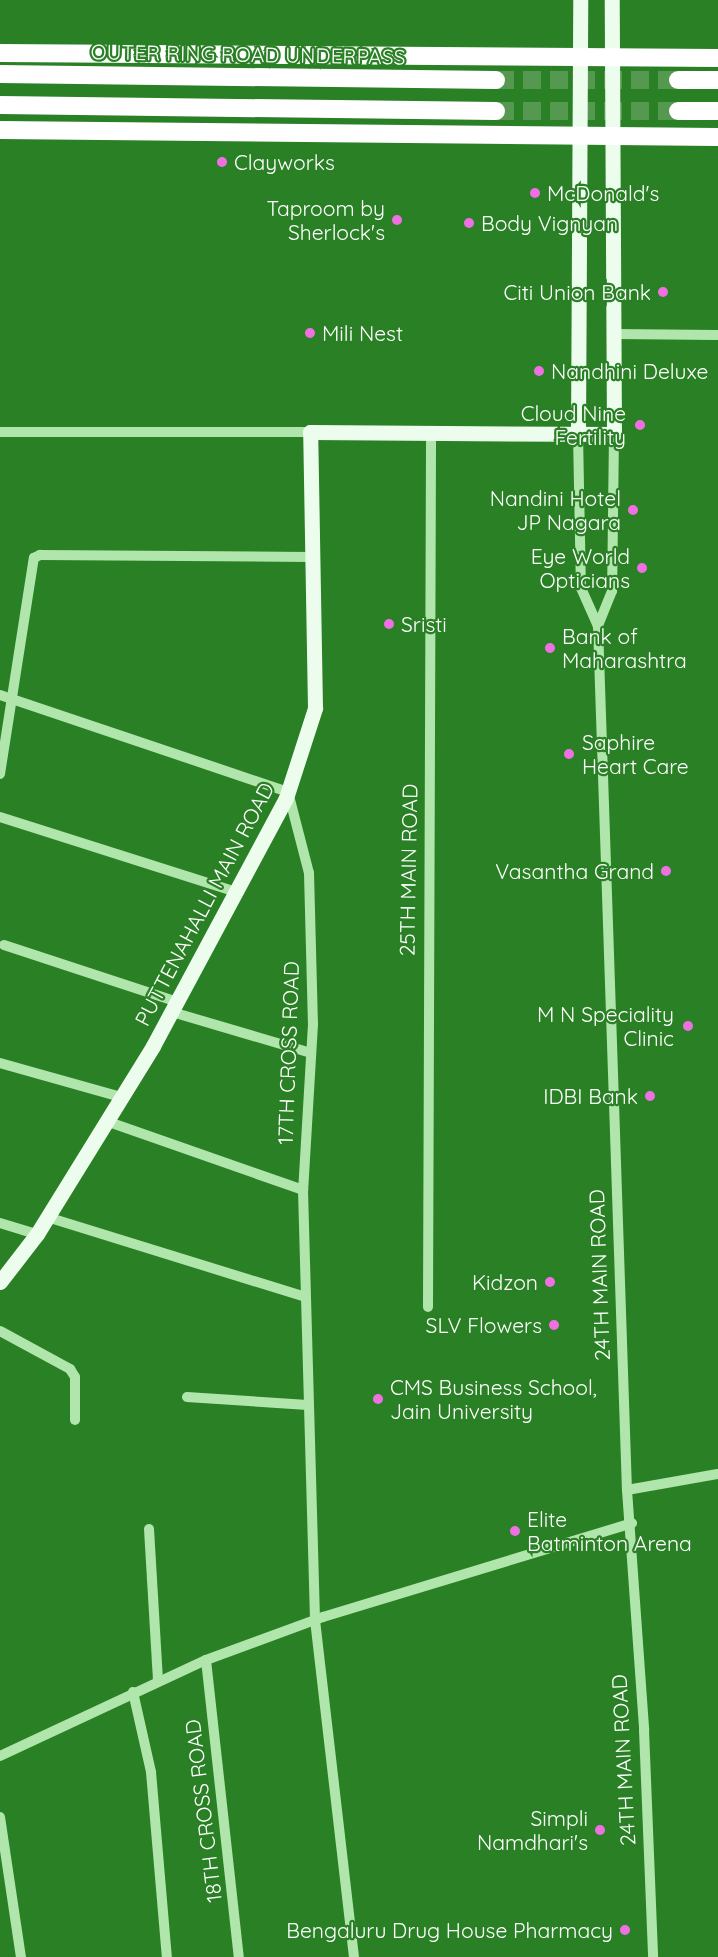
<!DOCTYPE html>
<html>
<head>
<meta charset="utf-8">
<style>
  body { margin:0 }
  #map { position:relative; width:718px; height:1957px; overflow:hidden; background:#2a8025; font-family:Quicksand,sans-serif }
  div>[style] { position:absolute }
  .highway-tunnel>* { height:18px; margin-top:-9px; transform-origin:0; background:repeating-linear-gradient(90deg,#559951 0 18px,transparent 0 27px) }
  .minor>* { height:10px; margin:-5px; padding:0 5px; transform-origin:5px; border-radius:5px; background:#b0e6ac }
  .major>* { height:15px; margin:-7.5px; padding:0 7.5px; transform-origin:7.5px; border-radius:7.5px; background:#edfded }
  .highway>* { height:18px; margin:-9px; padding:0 9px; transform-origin:9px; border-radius:9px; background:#fff }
  .dots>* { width:16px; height:16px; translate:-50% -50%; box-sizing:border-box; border:3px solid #2a8025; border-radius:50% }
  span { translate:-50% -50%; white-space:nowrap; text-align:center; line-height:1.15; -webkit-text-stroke:4.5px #2a8025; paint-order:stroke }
  .street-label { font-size:21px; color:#fff }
  .poi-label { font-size:21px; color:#fff }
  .left { translate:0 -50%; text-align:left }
  .right { translate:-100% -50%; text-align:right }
</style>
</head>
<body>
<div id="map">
  <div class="highway-tunnel">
    <div style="left:496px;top:80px;width:182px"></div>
    <div style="left:496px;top:111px;width:182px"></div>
  </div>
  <div class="minor">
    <div style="left:613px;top:334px;width:105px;rotate:0.5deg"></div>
    <div style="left:0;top:432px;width:310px"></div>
    <div style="left:578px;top:434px;width:154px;rotate:88.9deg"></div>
    <div style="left:581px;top:588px;width:42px;rotate:65.9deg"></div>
    <div style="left:614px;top:434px;width:157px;rotate:90.7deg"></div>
    <div style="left:612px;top:591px;width:38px;rotate:112deg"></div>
    <div style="left:598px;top:626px;width:864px;rotate:88.08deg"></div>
    <div style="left:627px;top:1490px;width:241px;rotate:85.9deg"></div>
    <div style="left:644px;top:1730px;width:227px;rotate:87.7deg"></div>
    <div style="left:0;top:695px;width:304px;rotate:18.6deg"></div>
    <div style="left:288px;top:792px;width:84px;rotate:75.5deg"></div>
    <div style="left:309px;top:873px;width:151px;rotate:88.5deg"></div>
    <div style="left:313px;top:1024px;width:166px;rotate:93.4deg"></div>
    <div style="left:303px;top:1190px;width:430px;rotate:88.4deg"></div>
    <div style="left:315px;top:1620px;width:339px;rotate:83.4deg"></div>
    <div style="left:0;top:774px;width:219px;rotate:-81.1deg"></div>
    <div style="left:34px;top:558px;width:7px;rotate:-27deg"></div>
    <div style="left:40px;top:555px;width:271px;rotate:0.4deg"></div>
    <div style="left:0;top:817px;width:248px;rotate:17.6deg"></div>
    <div style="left:4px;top:945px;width:182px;rotate:18.2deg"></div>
    <div style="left:172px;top:1012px;width:145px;rotate:16.4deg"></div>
    <div style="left:0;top:1063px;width:126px;rotate:15.7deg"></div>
    <div style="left:106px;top:1121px;width:209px;rotate:19.3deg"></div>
    <div style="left:47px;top:1217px;width:270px;rotate:17.2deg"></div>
    <div style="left:0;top:1223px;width:39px;rotate:17deg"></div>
    <div style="left:428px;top:1307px;width:875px;rotate:-89.8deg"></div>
    <div style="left:0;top:1331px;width:80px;rotate:28.5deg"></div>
    <div style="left:70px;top:1369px;width:9px;rotate:58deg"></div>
    <div style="left:75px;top:1377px;width:43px;rotate:90deg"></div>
    <div style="left:187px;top:1397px;width:121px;rotate:3.8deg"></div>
    <div style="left:627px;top:1490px;width:92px;rotate:-10deg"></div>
    <div style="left:149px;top:1529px;width:151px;rotate:86.6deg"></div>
    <div style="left:206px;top:1660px;width:299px;rotate:83.7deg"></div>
    <div style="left:133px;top:1692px;width:82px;rotate:77.3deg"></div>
    <div style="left:151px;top:1772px;width:186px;rotate:85.1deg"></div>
    <div style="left:0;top:1756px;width:227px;rotate:-25deg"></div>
    <div style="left:206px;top:1660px;width:125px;rotate:-20.2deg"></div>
    <div style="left:323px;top:1617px;width:323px;rotate:-16.9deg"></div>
    <div style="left:0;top:1817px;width:142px;rotate:81.5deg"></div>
  </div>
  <div class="major">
    <div style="left:578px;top:434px;width:434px;rotate:-89.7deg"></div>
    <div style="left:0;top:1282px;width:61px;rotate:-52.4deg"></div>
    <div style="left:37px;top:1234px;width:221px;rotate:-58.3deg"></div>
    <div style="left:153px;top:1046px;width:281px;rotate:-61.8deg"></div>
    <div style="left:286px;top:798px;width:95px;rotate:-72.1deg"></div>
    <div style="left:315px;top:708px;width:276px;rotate:-91deg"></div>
    <div style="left:310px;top:432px;width:304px;rotate:0.4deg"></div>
    <div style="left:614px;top:434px;width:434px;rotate:-90.3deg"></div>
  </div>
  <div class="highway">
    <div style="left:0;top:53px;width:718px;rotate:0.4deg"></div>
    <div style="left:0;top:74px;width:496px;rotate:0.7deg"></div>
    <div style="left:678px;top:80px;width:40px"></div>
    <div style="left:0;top:105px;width:496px;rotate:0.7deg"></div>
    <div style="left:678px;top:111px;width:40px"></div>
    <div style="left:0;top:130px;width:718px;rotate:0.56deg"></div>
  </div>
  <div class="dots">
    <div style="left:222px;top:162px;background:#f070e4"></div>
    <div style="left:535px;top:193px;background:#f070e4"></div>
    <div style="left:397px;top:220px;background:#f070e4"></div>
    <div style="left:469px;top:223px;background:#f070e4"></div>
    <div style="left:663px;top:292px;background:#f070e4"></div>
    <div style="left:310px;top:333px;background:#f070e4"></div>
    <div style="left:539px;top:371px;background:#f070e4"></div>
    <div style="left:640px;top:425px;background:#f070e4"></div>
    <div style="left:633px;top:510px;background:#f070e4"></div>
    <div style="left:642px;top:568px;background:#f070e4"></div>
    <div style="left:389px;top:624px;background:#f070e4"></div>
    <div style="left:550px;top:648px;background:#f070e4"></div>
    <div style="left:569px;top:754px;background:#f070e4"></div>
    <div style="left:666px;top:871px;background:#f070e4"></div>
    <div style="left:688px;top:1026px;background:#f070e4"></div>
    <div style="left:650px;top:1096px;background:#f070e4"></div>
    <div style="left:550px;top:1282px;background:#f070e4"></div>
    <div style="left:554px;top:1325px;background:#f070e4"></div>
    <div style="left:378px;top:1399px;background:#f070e4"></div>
    <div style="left:515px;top:1531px;background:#f070e4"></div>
    <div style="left:600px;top:1830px;background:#f070e4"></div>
    <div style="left:625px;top:1930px;background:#f070e4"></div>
  </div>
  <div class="street-label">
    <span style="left:248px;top:54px;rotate:1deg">OUTER RING ROAD UNDERPASS</span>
    <span style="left:408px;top:870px;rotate:-89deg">25TH MAIN ROAD</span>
    <span style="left:204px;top:904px;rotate:-62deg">PUTTENAHALLI MAIN ROAD</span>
    <span style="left:288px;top:1053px;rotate:-88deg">17TH CROSS ROAD</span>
    <span style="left:599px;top:1275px;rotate:-92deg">24TH MAIN ROAD</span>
    <span style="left:623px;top:1760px;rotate:-93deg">24TH MAIN ROAD</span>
    <span style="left:203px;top:1811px;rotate:-97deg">18TH CROSS ROAD</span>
  </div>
  <div class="poi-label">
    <span class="left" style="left:234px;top:162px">Clayworks</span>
    <span class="left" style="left:547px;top:193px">McDonald's</span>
    <span class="right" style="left:385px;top:220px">Taproom by<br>Sherlock's</span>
    <span class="left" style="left:481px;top:223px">Body Vignyan</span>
    <span class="right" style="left:651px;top:292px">Citi Union Bank</span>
    <span class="left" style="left:322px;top:333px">Mili Nest</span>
    <span class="left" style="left:551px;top:371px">Nandhini Deluxe</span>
    <span class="right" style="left:626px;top:425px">Cloud Nine<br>Fertility</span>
    <span class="right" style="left:621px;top:510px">Nandini Hotel<br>JP Nagara</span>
    <span class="right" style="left:630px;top:568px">Eye World<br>Opticians</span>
    <span class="left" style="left:401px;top:624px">Sristi</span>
    <span class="left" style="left:562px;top:648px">Bank of<br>Maharashtra</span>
    <span class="left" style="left:582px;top:754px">Saphire<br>Heart Care</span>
    <span class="right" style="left:654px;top:871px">Vasantha Grand</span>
    <span class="right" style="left:674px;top:1026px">M N Speciality<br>Clinic</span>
    <span class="right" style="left:638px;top:1096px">IDBI Bank</span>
    <span class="right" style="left:538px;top:1282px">Kidzon</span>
    <span class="right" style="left:542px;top:1325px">SLV Flowers</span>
    <span class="left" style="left:390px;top:1399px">CMS Business School,<br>Jain University</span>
    <span class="left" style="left:527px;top:1531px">Elite<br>Batminton Arena</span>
    <span class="right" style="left:588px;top:1830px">Simpli<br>Namdhari's</span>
    <span class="right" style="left:613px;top:1930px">Bengaluru Drug House Pharmacy</span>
  </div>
</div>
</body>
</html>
